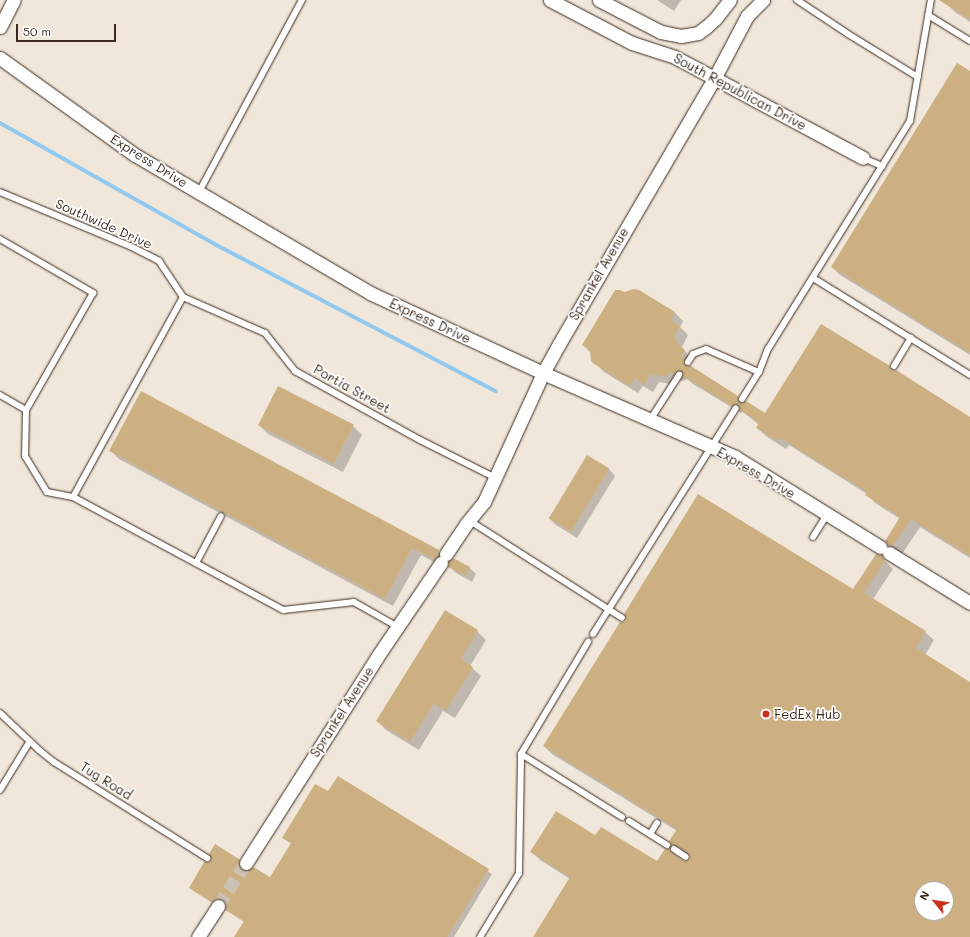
<!DOCTYPE html>
<html>
<head>
<meta charset="utf-8">
<style>
  body { margin:0 }
  #map { position:relative; width:970px; height:937px; overflow:hidden; background:#f0e7da; font-family:Mali,sans-serif }
  div>[style] { position:absolute }
  .shadow>* { inset:0; background:#0003 }
  .stream>* { height:4px; margin:-2px; padding:0 2px; transform-origin:2px; border-radius:2px; background:#91c9f0 }
  .building>* { inset:0; background:#cdb082; transform-origin:0 0 }
  .minor-tunnel>* { height:13px; margin-top:-6.5px; transform-origin:0; background:repeating-linear-gradient(90deg,#ccc1b4 0 13px,transparent 0 19px) }
  .roads { filter:drop-shadow(0 0 1px #3b2a1e) drop-shadow(0 0 1px #3b2a1e) }
  .service>* { height:6px; margin:-3px; padding:0 3px; transform-origin:3px; border-radius:3px; background:#fff }
  .minor>* { height:13px; margin:-6.5px; padding:0 6.5px; transform-origin:6.5px; border-radius:6.5px; background:#fff }
  .dots>* { width:11px; height:11px; translate:-50% -50%; box-sizing:border-box; border:2px solid #fff; border-radius:50% }
  span { translate:-50% -50%; white-space:nowrap; text-align:center; line-height:1.15; -webkit-text-stroke:3.5px #fff; paint-order:stroke }
  .street-label { font-size:13px; color:#3b2a1e }
  .poi-label { font-size:13px; color:#3b2a1e }
  .left { translate:0 -50%; text-align:left }
  .north { position:absolute; left:914px; top:881px; width:40px; height:40px; box-sizing:border-box; background:#fff; border:1px solid #b1aaa5; border-radius:50%; rotate:300deg; font-size:11px; font-weight:700; line-height:16px; text-align:center; color:#3b2a1e }
  .north::after { content:''; display:block; margin:auto; width:14px; height:18px; background:#c8321e; clip-path:polygon(50% 0,100% 100%,50% 72%,0 100%) }
  .scale { position:absolute; left:16px; top:24px; width:100px; height:18px; box-sizing:border-box; border:2px solid #3b2a1e; border-top:0; padding-left:5px; font-size:12px; line-height:14px; white-space:nowrap; color:#3b2a1e; -webkit-text-stroke:3px #fff; paint-order:stroke }
</style>
</head>
<body>
<div id="map">
  <div class="shadow">
    <div style="clip-path:polygon(657px 0,681px 0,674px 11px)"></div>
    <div style="clip-path:polygon(949px 0,970px 0,970px 22px,955px 12px,947px 4px)"></div>
    <div style="clip-path:polygon(970px 72px,970px 355px,840px 275px,832px 267px)"></div>
    <div style="clip-path:polygon(639px 291px,675px 313px,683px 321px,680px 327px,688px 335px,682px 347px,692px 360px,689px 364px,693px 368px,738px 397px,744px 403px,765px 415px,889px 367px,970px 418px,970px 558px,920px 527px,902px 554px,897px 553px,888px 545px,900px 519px,875px 503px,867px 494px,789px 445px,786px 449px,766px 436px,757px 428px,759px 425px,743px 412px,741px 413px,693px 384px,687px 379px,683px 381px,678px 380px,677px 385px,659px 382px,653px 392px,643px 386px,638px 393px,604px 372px,592px 360px,591px 353px,583px 345px,623px 293px)"></div>
    <div style="clip-path:polygon(259px 425px,353px 426px,362px 435px,343px 472px,268px 434px)"></div>
    <div style="clip-path:polygon(110px 450px,438px 551px,447px 560px,446px 564px,443px 567px,421px 555px,393px 606px,119px 459px)"></div>
    <div style="clip-path:polygon(588px 456px,609px 469px,615px 476px,577px 538px,556px 525px,549px 518px)"></div>
    <div style="clip-path:polygon(evenodd,881px 556px,893px 569px,873px 599px,925px 632px,934px 640px,925px 655px,970px 683px,970px 937px,534px 937px,570px 879px,540px 860px,532px 852px,595px 837px,657px 863px,669px 850px,684px 862px,691px 860px,690px 856px,685px 853px,681px 853px,672px 845px,677px 831px,552px 754px,544px 746px,853px 591px,881px 556px,922px 889px,946px 889px,946px 913px,922px 913px,922px 889px)"></div>
    <div style="clip-path:polygon(453px 559px,470px 568px,476px 574px,472px 582px,456px 573px,449px 566px)"></div>
    <div style="clip-path:polygon(445px 611px,477px 631px,486px 640px,470px 666px,481px 676px,455px 718px,443px 711px,419px 750px,386px 730px,377px 721px)"></div>
    <div style="clip-path:polygon(338px 777px,492px 874px,454px 937px,235px 937px,244px 922px,226px 909px,226px 903px,219px 902px,216px 905px,190px 888px,239px 859px,243px 864px,242px 871px,271px 879px,292px 844px,283px 838px,328px 793px)"></div>
  </div>
  <div class="stream">
    <div style="left:0;top:123px;width:255px;rotate:29.4deg"></div>
    <div style="left:222px;top:248px;width:309px;rotate:27.6deg"></div>
  </div>
  <div class="building">
    <div style="clip-path:polygon(939px 0,970px 0,970px 20px)"></div>
    <div style="clip-path:polygon(957px 63px,970px 71px,970px 353px,831px 267px)"></div>
    <div style="clip-path:polygon(634px 289px,639px 290px,675px 312px,671px 320px,680px 326px,674px 338px,685px 351px,681px 355px,685px 359px,684px 362px,685px 366px,691px 366px,738px 396px,738px 401px,740px 403px,746px 401px,765px 413px,821px 324px,890px 366px,891px 370px,896px 370px,970px 417px,970px 556px,911px 519px,893px 546px,888px 545px,885px 541px,900px 517px,865px 495px,867px 492px,780px 438px,778px 441px,756px 428px,759px 423px,740px 410px,739px 404px,736px 404px,732px 406px,683px 376px,681px 371px,677px 371px,675px 374px,669px 372px,668px 377px,650px 374px,644px 385px,635px 378px,630px 386px,594px 364px,591px 361px,590px 350px,582px 345px,615px 290px,620px 290px,624px 292px)"></div>
    <div style="left:278px;top:386px;width:85px;height:44px;rotate:27deg"></div>
    <div style="clip-path:polygon(141px 391px,439px 550px,438px 556px,434px 559px,412px 548px,385px 599px,109px 451px)"></div>
    <div style="left:587px;top:455px;width:26px;height:74px;rotate:31deg"></div>
    <div style="clip-path:polygon(evenodd,698px 494px,853px 589px,876px 554px,881px 555px,885px 560px,864px 593px,926px 631px,916px 648px,970px 682px,970px 937px,533px 937px,570px 877px,530px 852px,556px 811px,595px 835px,601px 827px,657px 861px,665px 849px,670px 849px,672px 853px,684px 861px,690px 859px,689px 854px,676px 845px,671px 845px,669px 841px,677px 829px,543px 746px,620px 622px,624px 622px,626px 620px,624px 614px,698px 494px,922px 889px,946px 889px,946px 913px,922px 913px,922px 889px)"></div>
    <div style="clip-path:polygon(453px 558px,470px 567px,466px 576px,448px 567px,449px 561px)"></div>
    <div style="clip-path:polygon(445px 610px,478px 630px,461px 659px,473px 667px,446px 711px,434px 703px,410px 742px,376px 721px)"></div>
    <div style="clip-path:polygon(338px 776px,489px 869px,447px 937px,234px 937px,244px 921px,225px 910px,225px 903px,222px 899px,215px 899px,211px 902px,189px 888px,204px 862px,209px 862px,211px 860px,209px 854px,215px 844px,239px 859px,239px 866px,242px 870px,249px 870px,253px 867px,270px 877px,291px 843px,282px 838px,315px 784px,328px 791px)"></div>
  </div>
  <div class="minor-tunnel">
    <div style="left:218px;top:906px;width:51px;rotate:-56.9deg"></div>
  </div>
  <div class="roads">
    <div class="service">
      <div style="left:797px;top:0;width:61px;rotate:33.7deg"></div>
      <div style="left:848px;top:34px;width:82px;rotate:31.6deg"></div>
      <div style="left:928px;top:15px;width:49px;rotate:31.8deg"></div>
      <div style="left:863px;top:158px;width:21px;rotate:23deg"></div>
      <div style="left:0;top:192px;width:141px;rotate:22.6deg"></div>
      <div style="left:130px;top:246px;width:33px;rotate:27deg"></div>
      <div style="left:159px;top:261px;width:43px;rotate:56.3deg"></div>
      <div style="left:199px;top:192px;width:218px;rotate:-61.8deg"></div>
      <div style="left:0;top:239px;width:108px;rotate:30.1deg"></div>
      <div style="left:93px;top:293px;width:135px;rotate:119.8deg"></div>
      <div style="left:26px;top:410px;width:46px;rotate:91.2deg"></div>
      <div style="left:25px;top:456px;width:42px;rotate:58.6deg"></div>
      <div style="left:47px;top:492px;width:26px;rotate:11deg"></div>
      <div style="left:813px;top:278px;width:185px;rotate:31.7deg"></div>
      <div style="left:688px;top:362px;width:9px;rotate:-58deg"></div>
      <div style="left:693px;top:354px;width:14px;rotate:-21deg"></div>
      <div style="left:706px;top:349px;width:58px;rotate:23.5deg"></div>
      <div style="left:894px;top:366px;width:33px;rotate:-59deg"></div>
      <div style="left:0;top:395px;width:30px;rotate:30deg"></div>
      <div style="left:742px;top:399px;width:32px;rotate:-58deg"></div>
      <div style="left:759px;top:372px;width:25px;rotate:-69deg"></div>
      <div style="left:768px;top:349px;width:269px;rotate:-58.1deg"></div>
      <div style="left:910px;top:121px;width:123px;rotate:-80.2deg"></div>
      <div style="left:650px;top:420px;width:54px;rotate:-57.2deg"></div>
      <div style="left:470px;top:521px;width:180px;rotate:32.5deg"></div>
      <div style="left:813px;top:537px;width:26px;rotate:-58deg"></div>
      <div style="left:196px;top:563px;width:53px;rotate:-62deg"></div>
      <div style="left:398px;top:627px;width:51px;rotate:-150.4deg"></div>
      <div style="left:354px;top:602px;width:71px;rotate:173.6deg"></div>
      <div style="left:283px;top:610px;width:238px;rotate:-151.7deg"></div>
      <div style="left:73px;top:497px;width:228px;rotate:-61.2deg"></div>
      <div style="left:183px;top:297px;width:90px;rotate:23.7deg"></div>
      <div style="left:265px;top:333px;width:48px;rotate:51.7deg"></div>
      <div style="left:295px;top:371px;width:143px;rotate:28.9deg"></div>
      <div style="left:420px;top:440px;width:85px;rotate:26.6deg"></div>
      <div style="left:593px;top:634px;width:267px;rotate:-57.7deg"></div>
      <div style="left:0;top:713px;width:54px;rotate:43.5deg"></div>
      <div style="left:39px;top:750px;width:19px;rotate:39deg"></div>
      <div style="left:54px;top:762px;width:181px;rotate:32.1deg"></div>
      <div style="left:521px;top:754px;width:119px;rotate:32deg"></div>
      <div style="left:0;top:790px;width:57px;rotate:-58.5deg"></div>
      <div style="left:629px;top:821px;width:45px;rotate:32.3deg"></div>
      <div style="left:650px;top:834px;width:13px;rotate:-58deg"></div>
      <div style="left:674px;top:849px;width:14px;rotate:34deg"></div>
      <div style="left:480px;top:937px;width:75px;rotate:-58.6deg"></div>
      <div style="left:519px;top:873px;width:119px;rotate:-89deg"></div>
      <div style="left:521px;top:754px;width:131px;rotate:-59.1deg"></div>
    </div>
    <div class="minor">
      <div style="left:550px;top:0;width:93px;rotate:27.7deg"></div>
      <div style="left:632px;top:43px;width:45px;rotate:18deg"></div>
      <div style="left:675px;top:57px;width:213px;rotate:28.2deg"></div>
      <div style="left:599px;top:0;width:70px;rotate:27.3deg"></div>
      <div style="left:661px;top:32px;width:20px;rotate:11deg"></div>
      <div style="left:681px;top:36px;width:17px;rotate:-10deg"></div>
      <div style="left:698px;top:33px;width:10px;rotate:-37deg"></div>
      <div style="left:706px;top:27px;width:12px;rotate:-42deg"></div>
      <div style="left:715px;top:19px;width:24px;rotate:-52deg"></div>
      <div style="left:0;top:27px;width:30px;rotate:-63deg"></div>
      <div style="left:0;top:58px;width:166px;rotate:35.7deg"></div>
      <div style="left:135px;top:155px;width:273px;rotate:30.4deg"></div>
      <div style="left:370px;top:293px;width:191px;rotate:24.8deg"></div>
      <div style="left:543px;top:373px;width:210px;rotate:23.6deg"></div>
      <div style="left:735px;top:457px;width:171px;rotate:31.8deg"></div>
      <div style="left:889px;top:553px;width:95px;rotate:31.7deg"></div>
      <div style="left:446px;top:554px;width:36px;rotate:-56deg"></div>
      <div style="left:466px;top:524px;width:28px;rotate:-51deg"></div>
      <div style="left:484px;top:502px;width:142px;rotate:-65.4deg"></div>
      <div style="left:543px;top:373px;width:33px;rotate:-61deg"></div>
      <div style="left:559px;top:344px;width:309px;rotate:-59.7deg"></div>
      <div style="left:715px;top:77px;width:69px;rotate:-62.3deg"></div>
      <div style="left:747px;top:16px;width:23px;rotate:-45deg"></div>
      <div style="left:246px;top:863px;width:244px;rotate:-57.5deg"></div>
      <div style="left:377px;top:657px;width:114px;rotate:-55.8deg"></div>
      <div style="left:198px;top:937px;width:37px;rotate:-57deg"></div>
    </div>
  </div>
  <div class="dots">
    <div style="left:766px;top:714px;background:#c8321e"></div>
  </div>
  <div class="street-label">
    <span style="left:740px;top:92px;rotate:28deg">South Republican Drive</span>
    <span style="left:149px;top:161px;rotate:32deg">Express Drive</span>
    <span style="left:104px;top:224px;rotate:24deg">Southwide Drive</span>
    <span style="left:599px;top:274px;rotate:-60deg">Sprankel Avenue</span>
    <span style="left:430px;top:321px;rotate:25deg">Express Drive</span>
    <span style="left:352px;top:389px;rotate:29deg">Portia Street</span>
    <span style="left:756px;top:473px;rotate:30deg">Express Drive</span>
    <span style="left:342px;top:712px;rotate:-57deg">Sprankel Avenue</span>
    <span style="left:106px;top:781px;rotate:32deg">Tug Road</span>
  </div>
  <div class="poi-label">
    <span class="left" style="left:774px;top:714px">FedEx Hub</span>
  </div>
  <div class="north">N</div>
  <div class="scale">50 m</div>
</div>
</body>
</html>
